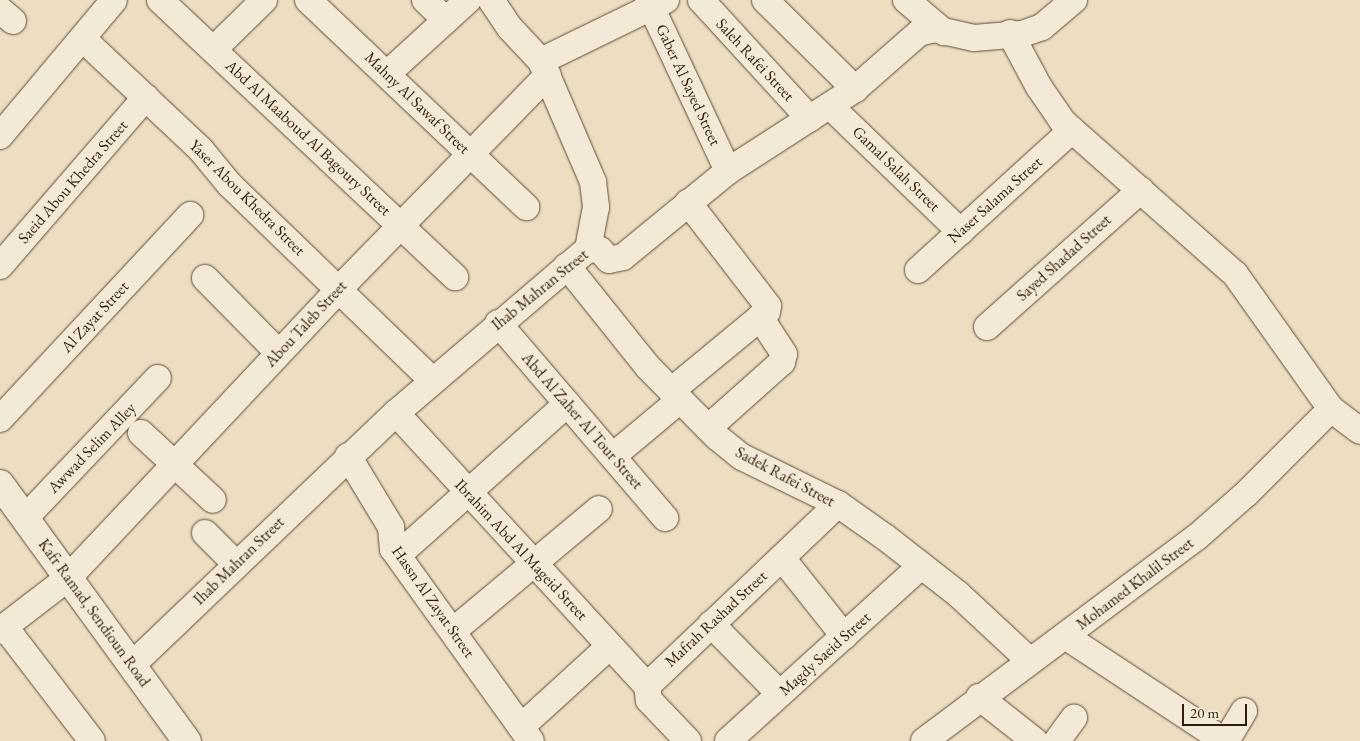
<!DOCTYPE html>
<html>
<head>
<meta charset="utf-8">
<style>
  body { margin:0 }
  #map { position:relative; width:1360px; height:741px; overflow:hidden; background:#edddc1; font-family:"EB Garamond",serif }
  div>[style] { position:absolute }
  .roads { filter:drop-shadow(0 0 1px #5e4d37) drop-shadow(0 0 1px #5e4d37) }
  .minor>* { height:26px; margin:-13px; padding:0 13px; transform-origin:13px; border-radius:13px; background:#f3e9d7 }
  .tertiary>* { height:28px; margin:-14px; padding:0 14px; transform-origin:14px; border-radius:14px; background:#f3e9d7 }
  span { translate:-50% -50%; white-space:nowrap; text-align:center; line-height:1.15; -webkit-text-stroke:4px #f3e9d7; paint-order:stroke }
  .street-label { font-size:16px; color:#2f1d09 }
  .scale { position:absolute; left:1182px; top:704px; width:65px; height:22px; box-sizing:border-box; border:2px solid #2f1d09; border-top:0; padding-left:6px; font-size:15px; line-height:18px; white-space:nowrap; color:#2f1d09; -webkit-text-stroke:4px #f3e9d7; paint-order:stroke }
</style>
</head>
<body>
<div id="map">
  <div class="roads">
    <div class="minor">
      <div style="left:160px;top:0;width:405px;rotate:43.2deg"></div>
      <div style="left:308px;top:0;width:301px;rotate:43.5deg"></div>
      <div style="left:425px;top:0;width:29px;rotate:44deg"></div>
      <div style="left:491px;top:0;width:34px;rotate:56deg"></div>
      <div style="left:510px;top:28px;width:45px;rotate:46.8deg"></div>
      <div style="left:541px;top:61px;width:132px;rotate:66.7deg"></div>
      <div style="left:593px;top:182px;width:25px;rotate:83deg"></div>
      <div style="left:596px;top:207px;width:43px;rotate:100.8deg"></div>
      <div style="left:648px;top:0;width:189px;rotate:64.9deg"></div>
      <div style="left:701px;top:0;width:161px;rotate:47.5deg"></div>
      <div style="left:765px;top:0;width:127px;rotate:44.7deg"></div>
      <div style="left:906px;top:0;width:50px;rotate:40.1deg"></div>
      <div style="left:0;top:10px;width:17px;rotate:40deg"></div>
      <div style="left:1010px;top:33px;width:61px;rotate:61.8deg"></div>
      <div style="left:1039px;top:87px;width:42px;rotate:55.6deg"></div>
      <div style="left:1063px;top:122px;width:230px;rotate:41.5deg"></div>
      <div style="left:1235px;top:274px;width:166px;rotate:54.6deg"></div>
      <div style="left:1331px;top:409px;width:36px;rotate:37deg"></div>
      <div style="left:83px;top:39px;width:162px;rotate:43.2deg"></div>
      <div style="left:201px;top:150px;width:45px;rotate:50.4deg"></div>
      <div style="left:230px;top:185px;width:281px;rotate:44deg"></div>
      <div style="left:214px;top:49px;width:70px;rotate:-44.4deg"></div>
      <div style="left:541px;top:61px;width:139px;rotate:-26deg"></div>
      <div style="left:387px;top:74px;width:110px;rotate:-42.4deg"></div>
      <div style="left:831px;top:107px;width:180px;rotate:43.9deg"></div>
      <div style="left:0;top:136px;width:177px;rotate:-50deg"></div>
      <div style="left:0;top:266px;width:223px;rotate:-49.2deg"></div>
      <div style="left:567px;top:266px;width:129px;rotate:51.3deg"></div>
      <div style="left:648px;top:367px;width:98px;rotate:45.4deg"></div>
      <div style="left:717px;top:437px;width:32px;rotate:39deg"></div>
      <div style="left:742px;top:457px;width:107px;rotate:26.1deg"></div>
      <div style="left:838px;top:504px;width:57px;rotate:35.1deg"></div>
      <div style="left:885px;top:537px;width:93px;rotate:38deg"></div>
      <div style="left:958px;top:594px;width:98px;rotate:42.9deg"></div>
      <div style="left:918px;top:270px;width:208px;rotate:-42.3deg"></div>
      <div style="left:205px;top:278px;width:105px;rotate:45.4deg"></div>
      <div style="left:498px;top:323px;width:257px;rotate:49.4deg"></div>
      <div style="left:987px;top:327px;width:206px;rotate:-41.7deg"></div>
      <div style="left:671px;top:391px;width:124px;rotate:-39.5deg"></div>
      <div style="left:767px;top:312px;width:6px;rotate:-81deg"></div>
      <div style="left:768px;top:306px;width:131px;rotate:-127.6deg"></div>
      <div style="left:396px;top:413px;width:371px;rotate:47.4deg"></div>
      <div style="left:0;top:419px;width:279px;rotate:-47deg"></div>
      <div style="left:708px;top:428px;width:99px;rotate:-41.7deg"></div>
      <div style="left:782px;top:362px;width:8px;rotate:-76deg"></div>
      <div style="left:784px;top:354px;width:44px;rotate:-123deg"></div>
      <div style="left:141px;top:433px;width:98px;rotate:42.9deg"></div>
      <div style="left:348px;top:456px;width:83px;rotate:58.8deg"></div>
      <div style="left:391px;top:527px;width:22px;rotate:85deg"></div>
      <div style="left:393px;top:549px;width:236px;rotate:54.3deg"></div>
      <div style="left:613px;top:456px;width:87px;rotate:-39.9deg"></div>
      <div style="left:25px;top:518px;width:193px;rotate:-46.5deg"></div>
      <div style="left:205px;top:533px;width:44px;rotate:45deg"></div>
      <div style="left:398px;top:555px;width:227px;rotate:-41.8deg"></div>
      <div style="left:782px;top:558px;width:100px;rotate:51.5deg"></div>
      <div style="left:711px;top:624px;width:98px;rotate:45.4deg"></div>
      <div style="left:0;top:627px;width:14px;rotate:36deg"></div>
      <div style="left:11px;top:635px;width:133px;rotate:52.6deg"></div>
      <div style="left:3px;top:628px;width:82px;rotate:-37.6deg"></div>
      <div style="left:68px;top:578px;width:396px;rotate:-46.8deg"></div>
      <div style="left:339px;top:289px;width:299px;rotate:-45.7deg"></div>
      <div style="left:453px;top:631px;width:190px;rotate:-39.9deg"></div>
      <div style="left:1065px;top:636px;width:191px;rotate:33.4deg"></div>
      <div style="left:132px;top:665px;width:365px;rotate:-43.7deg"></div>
      <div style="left:396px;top:413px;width:253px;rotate:-40.5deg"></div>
      <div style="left:588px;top:249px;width:12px;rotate:5deg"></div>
      <div style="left:600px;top:250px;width:13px;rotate:48deg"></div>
      <div style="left:609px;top:260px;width:14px;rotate:-12deg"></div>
      <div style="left:623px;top:257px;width:136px;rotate:-39.3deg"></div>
      <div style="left:728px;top:171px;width:151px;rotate:-32.8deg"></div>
      <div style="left:855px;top:89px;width:85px;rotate:-41.2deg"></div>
      <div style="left:919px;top:33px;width:16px;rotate:-15deg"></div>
      <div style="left:934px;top:29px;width:41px;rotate:12.7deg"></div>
      <div style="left:974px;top:38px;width:48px;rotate:-4.8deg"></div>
      <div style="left:1022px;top:34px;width:21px;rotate:-19deg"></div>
      <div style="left:1042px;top:27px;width:42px;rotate:-40.2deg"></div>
      <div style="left:979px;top:697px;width:71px;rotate:38.2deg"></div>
      <div style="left:521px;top:727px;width:120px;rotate:-42.3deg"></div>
      <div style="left:688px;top:741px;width:57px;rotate:-133.6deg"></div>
      <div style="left:649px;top:700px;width:14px;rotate:-98deg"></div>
      <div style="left:647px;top:686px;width:264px;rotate:-43.6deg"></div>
      <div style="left:728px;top:741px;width:261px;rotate:-42.2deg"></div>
      <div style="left:924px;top:741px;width:341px;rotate:-36.8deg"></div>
      <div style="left:1197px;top:537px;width:65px;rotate:-41.3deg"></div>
      <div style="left:1246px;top:494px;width:120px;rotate:-45deg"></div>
      <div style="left:1057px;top:741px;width:29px;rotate:-54deg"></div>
      <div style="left:1226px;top:741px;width:35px;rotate:-59deg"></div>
    </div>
    <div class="tertiary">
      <div style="left:0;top:484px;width:318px;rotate:54deg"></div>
    </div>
  </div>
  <div class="street-label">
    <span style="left:755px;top:60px;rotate:47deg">Saleh Rafei Street</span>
    <span style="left:688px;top:85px;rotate:65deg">Gaber Al Sayed Street</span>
    <span style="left:417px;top:103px;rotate:44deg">Mahny Al Sawaf Street</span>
    <span style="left:308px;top:138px;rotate:43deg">Abd Al Maaboud Al Bagoury Street</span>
    <span style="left:896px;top:169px;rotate:44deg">Gamal Salah Street</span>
    <span style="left:73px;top:182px;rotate:-49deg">Saeid Abou Khedra Street</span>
    <span style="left:247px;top:198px;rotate:45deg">Yaser Abou Khedra Street</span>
    <span style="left:995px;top:200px;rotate:-42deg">Naser Salama Street</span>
    <span style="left:1064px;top:258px;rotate:-42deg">Sayed Shadad Street</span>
    <span style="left:540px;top:290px;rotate:-39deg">Ihab Mahran Street</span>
    <span style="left:95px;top:317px;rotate:-47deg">Al Zayat Street</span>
    <span style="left:306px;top:324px;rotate:-47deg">Abou Taleb Street</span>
    <span style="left:582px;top:421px;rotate:49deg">Abd Al Zaher Al Tour Street</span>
    <span style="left:92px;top:448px;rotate:-46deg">Awwad Selim Alley</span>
    <span style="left:785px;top:477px;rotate:28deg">Sadek Rafei Street</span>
    <span style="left:521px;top:550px;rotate:47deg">Ibrahim Abd Al Mageid Street</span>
    <span style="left:239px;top:561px;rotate:-44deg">Ihab Mahran Street</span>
    <span style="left:1135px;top:584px;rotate:-37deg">Mohamed Khalil Street</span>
    <span style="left:433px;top:602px;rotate:55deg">Hassn Al Zayat Street</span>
    <span style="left:94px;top:613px;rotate:54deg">Kafr Ramad, Sendioun Road</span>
    <span style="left:716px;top:619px;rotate:-43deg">Mafrah Rashad Street</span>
    <span style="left:825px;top:654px;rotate:-42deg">Magdy Saeid Street</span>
  </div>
  <div class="scale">20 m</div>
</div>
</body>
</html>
